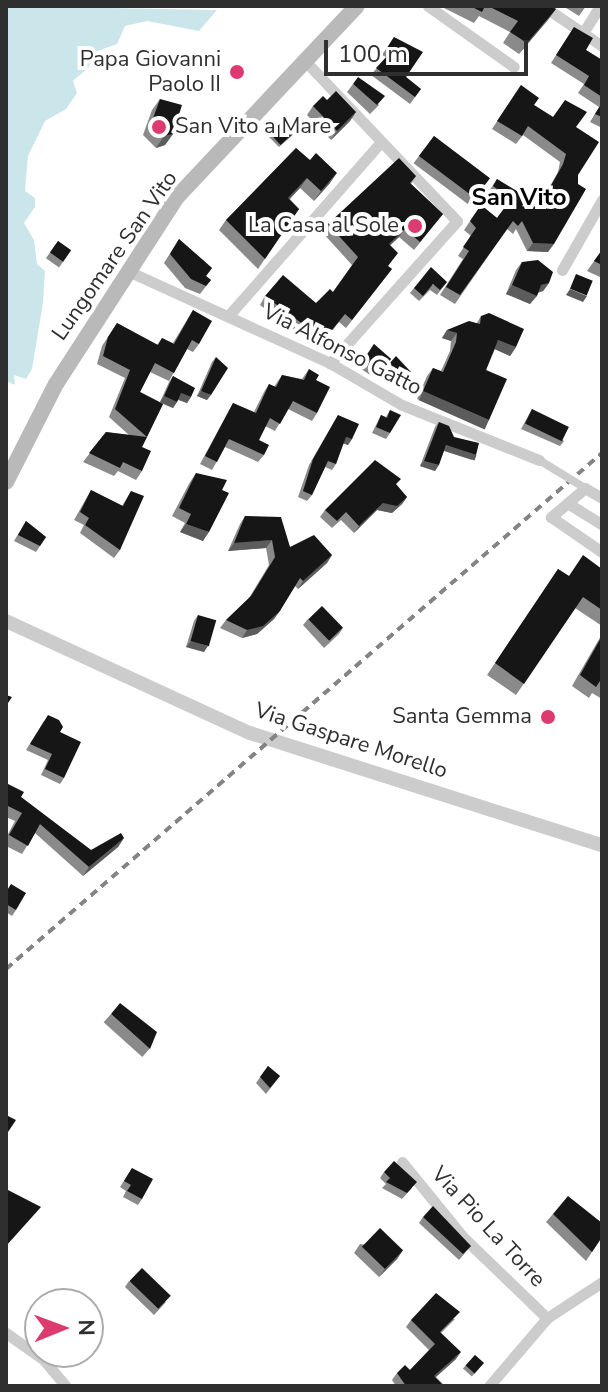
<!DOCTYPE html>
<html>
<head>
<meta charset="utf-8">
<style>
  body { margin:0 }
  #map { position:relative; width:608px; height:1392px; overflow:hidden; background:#fff; font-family:"Nunito Sans",sans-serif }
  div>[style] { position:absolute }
  .water>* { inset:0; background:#cbe6eb }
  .minor>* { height:11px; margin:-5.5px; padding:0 5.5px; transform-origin:5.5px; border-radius:5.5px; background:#ccc }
  .tertiary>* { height:14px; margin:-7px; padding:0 7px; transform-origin:7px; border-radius:7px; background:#ccc }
  .secondary>* { height:16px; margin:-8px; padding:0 8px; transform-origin:8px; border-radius:8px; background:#b9b9b9 }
  .rail>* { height:4px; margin-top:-2px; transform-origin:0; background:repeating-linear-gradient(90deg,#848484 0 8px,transparent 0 14px) }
  .pedestrian-bridge>* { height:8px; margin:-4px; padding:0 4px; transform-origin:4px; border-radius:4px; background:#ccc }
  .wall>* { inset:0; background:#8a8a8a; transform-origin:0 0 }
  .shaded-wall>* { inset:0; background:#5c5c5c; transform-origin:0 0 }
  .building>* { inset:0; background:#161616; transform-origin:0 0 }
  .dots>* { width:22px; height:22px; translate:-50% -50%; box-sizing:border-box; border:4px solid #fff; border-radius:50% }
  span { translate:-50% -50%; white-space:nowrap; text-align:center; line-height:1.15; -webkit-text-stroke:8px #fff; paint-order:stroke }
  .poi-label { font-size:22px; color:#2f2f2f }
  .right { translate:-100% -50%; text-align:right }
  .left { translate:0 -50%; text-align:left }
  .street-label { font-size:22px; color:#2f2f2f }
  .neighbourhood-label { font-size:24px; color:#000; font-weight:700 }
  .frame { position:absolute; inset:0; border:8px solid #2f2f2f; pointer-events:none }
  .north { position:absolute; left:24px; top:1288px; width:80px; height:80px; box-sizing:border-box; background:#fff; border:2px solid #acacac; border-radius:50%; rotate:89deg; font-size:22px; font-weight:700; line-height:32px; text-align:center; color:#2f2f2f }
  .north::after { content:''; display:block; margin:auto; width:28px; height:36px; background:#dd3b6f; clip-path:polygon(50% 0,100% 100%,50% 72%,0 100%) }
  .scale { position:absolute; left:324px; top:40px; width:204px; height:36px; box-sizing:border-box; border:4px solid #2f2f2f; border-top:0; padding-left:10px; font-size:24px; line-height:28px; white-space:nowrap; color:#2f2f2f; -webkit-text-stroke:6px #fff; paint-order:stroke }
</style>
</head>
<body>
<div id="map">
  <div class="water">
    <div style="clip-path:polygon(6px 6px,217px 10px,199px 31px,147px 21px,125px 26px,117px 44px,92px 53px,89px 67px,73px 81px,77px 93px,66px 109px,45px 121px,28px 156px,25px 191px,35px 198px,35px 207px,24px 223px,34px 240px,37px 264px,45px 271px,43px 303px,32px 369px,26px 379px,14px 375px,15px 385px,6px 381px)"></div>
  </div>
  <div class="minor">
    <div style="left:428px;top:6px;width:105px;rotate:35.3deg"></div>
    <div style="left:543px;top:6px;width:71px;rotate:34.1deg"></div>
    <div style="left:583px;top:33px;width:32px;rotate:-58deg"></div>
    <div style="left:307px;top:63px;width:218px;rotate:46.5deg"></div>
    <div style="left:457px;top:221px;width:191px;rotate:131.8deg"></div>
    <div style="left:562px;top:270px;width:81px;rotate:-60.3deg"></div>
    <div style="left:128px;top:271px;width:222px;rotate:24.5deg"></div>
    <div style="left:330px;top:363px;width:83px;rotate:30.3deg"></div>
    <div style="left:402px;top:405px;width:148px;rotate:21.9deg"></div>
    <div style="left:229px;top:315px;width:230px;rotate:-48.7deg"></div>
    <div style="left:602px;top:498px;width:20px;rotate:-150deg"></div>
    <div style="left:585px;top:488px;width:45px;rotate:139.5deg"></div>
    <div style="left:551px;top:517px;width:62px;rotate:34.5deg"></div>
    <div style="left:569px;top:504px;width:39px;rotate:32deg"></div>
    <div style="left:402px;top:1162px;width:97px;rotate:50.9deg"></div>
    <div style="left:463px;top:1237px;width:117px;rotate:44deg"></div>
    <div style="left:6px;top:1333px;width:45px;rotate:35.1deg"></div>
    <div style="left:43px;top:1359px;width:35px;rotate:50deg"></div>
    <div style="left:489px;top:1386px;width:89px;rotate:-49.5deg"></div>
    <div style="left:547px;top:1318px;width:66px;rotate:-33.2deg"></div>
  </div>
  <div class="tertiary">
    <div style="left:6px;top:621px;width:268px;rotate:24.7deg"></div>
    <div style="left:250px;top:733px;width:369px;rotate:17.7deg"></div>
  </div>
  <div class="secondary">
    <div style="left:6px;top:482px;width:110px;rotate:-63deg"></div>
    <div style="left:56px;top:384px;width:223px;rotate:-57.1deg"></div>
    <div style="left:177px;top:197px;width:262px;rotate:-46.7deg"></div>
  </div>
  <div class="rail">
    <div style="left:6px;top:969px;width:788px;rotate:-40.89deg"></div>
  </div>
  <div class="pedestrian-bridge">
    <div style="left:539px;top:460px;width:54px;rotate:31.3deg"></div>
  </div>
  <div class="wall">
    <div style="clip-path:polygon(440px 6px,551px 6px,556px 9px,519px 54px,503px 43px,510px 32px,479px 16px,474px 23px)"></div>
    <div style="clip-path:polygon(563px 6px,586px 6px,579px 16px)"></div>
    <div style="clip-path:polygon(574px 27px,586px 50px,602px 60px,602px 128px,590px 122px,599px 107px,578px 93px,584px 84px,551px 63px)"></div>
    <div style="clip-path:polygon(394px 37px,406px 77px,421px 89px,410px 104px,371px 75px,386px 57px,382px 55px)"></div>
    <div style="clip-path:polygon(353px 84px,379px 105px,370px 114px,347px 92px)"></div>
    <div style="clip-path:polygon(521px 85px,534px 105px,553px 117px,576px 127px,578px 175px,548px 252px,527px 251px,516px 229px,513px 234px,507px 229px,455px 304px,440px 295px,463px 259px,458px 256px,471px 236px,464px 230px,481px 205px,497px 218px,505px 208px,487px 194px,497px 179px,530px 199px,542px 200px,558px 172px,560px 162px,523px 135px,516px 144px,492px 129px)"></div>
    <div style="clip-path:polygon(160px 99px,173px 134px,165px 145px,156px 148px,143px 135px,152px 110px)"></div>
    <div style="clip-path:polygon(327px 100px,356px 112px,350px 121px,331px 140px,307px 115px,313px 106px)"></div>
    <div style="clip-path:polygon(270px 133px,294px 134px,279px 147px,268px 136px)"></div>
    <div style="left:434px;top:136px;width:70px;height:34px;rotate:37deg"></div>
    <div style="clip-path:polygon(296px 148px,330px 183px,314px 201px,300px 188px,290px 199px,299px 209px,258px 269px,219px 230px,226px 220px)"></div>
    <div style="clip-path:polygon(416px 176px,411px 184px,443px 214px,414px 250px,399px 237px,390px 245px,388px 266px,392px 269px,346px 328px,339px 322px,318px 348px,260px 305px,265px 296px,316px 303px,333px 292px,352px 265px,322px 232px,328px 224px)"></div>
    <div style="clip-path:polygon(179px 239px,212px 268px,206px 276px,211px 280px,200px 294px,185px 288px,164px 263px)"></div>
    <div style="left:58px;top:241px;width:16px;height:21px;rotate:35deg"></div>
    <div style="clip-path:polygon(602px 250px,602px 278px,587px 271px)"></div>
    <div style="clip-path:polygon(522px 262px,549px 283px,543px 291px,538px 293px,530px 304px,506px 294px,516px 270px)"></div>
    <div style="clip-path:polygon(447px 282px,437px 295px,430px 290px,419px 301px,410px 293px,414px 288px)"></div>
    <div style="clip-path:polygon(193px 310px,199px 344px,193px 352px,187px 349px,169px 381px,150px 372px,140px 392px,160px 402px,169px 382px,173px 376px,191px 397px,187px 403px,178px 400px,173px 408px,163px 404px,142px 447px,142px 471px,136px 480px,118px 471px,114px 476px,83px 462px,106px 432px,129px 435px,109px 417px,125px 378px,97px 364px,102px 346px,117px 323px,157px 345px,162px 338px,173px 343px)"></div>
    <div style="clip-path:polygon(481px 316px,516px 347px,510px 356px,495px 349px,486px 370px,489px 420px,483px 428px,417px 399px,427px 376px,433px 368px,441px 371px,450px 351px,451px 341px,442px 338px,447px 330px,477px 323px)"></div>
    <div style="clip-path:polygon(374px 344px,391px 359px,375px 378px,358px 367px)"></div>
    <div style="clip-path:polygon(216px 357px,207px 400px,197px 396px,212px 362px)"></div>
    <div style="clip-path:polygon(389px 364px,411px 372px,401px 386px,385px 370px)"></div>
    <div style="clip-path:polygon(309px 369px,316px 380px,317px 413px,312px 421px,288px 409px,275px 431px,265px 426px,259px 440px,264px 455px,258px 462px,225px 447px,212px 470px,200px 464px,233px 403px,254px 412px,264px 392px,269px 384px,274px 387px,282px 375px,302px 379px)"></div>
    <div style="clip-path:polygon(532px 409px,564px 441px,560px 446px,521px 429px)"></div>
    <div style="clip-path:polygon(390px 410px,390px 433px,386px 439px,372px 433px,381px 415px,386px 417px)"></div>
    <div style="clip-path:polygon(338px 415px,352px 439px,348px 445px,343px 443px,336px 464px,332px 470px,325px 467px,312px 495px,307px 501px,298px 497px,309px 465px)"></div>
    <div style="clip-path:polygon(439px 422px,454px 437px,472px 460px,444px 451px,435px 471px,420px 466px,435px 427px)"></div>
    <div style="clip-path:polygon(196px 473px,222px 490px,203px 541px,180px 532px,185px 523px,172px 516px,190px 482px)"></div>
    <div style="clip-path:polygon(396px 485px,407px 497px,402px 504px,392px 513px,377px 510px,354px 533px,341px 520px,332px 528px,320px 517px,325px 510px)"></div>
    <div style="clip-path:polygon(91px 490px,122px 506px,131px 491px,120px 550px,114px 558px,80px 533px,84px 525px,74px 520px)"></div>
    <div style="clip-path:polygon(245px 516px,290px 547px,332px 555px,327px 563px,298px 589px,295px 586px,274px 619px,257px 634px,242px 638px,220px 628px,226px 620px,249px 598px,269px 565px,266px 548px,228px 551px,240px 524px)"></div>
    <div style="clip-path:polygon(26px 521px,46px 537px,36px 552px,14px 541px)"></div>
    <div style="clip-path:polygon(558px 569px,569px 576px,602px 569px,602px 626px,575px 608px,516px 695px,487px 675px)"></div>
    <div style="clip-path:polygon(198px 615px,204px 652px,186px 647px,194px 621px)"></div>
    <div style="clip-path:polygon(308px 619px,343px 628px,339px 634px,324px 648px,303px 625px)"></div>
    <div style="clip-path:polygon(602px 634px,602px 699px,592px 693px,589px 698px,572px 686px)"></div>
    <div style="clip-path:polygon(44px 721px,64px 778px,60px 784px,41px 775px,48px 760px,26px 750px)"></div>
    <div style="clip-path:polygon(6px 783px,21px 797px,91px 850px,124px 838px,118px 847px,83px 876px,35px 833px,22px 854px,6px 846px,6px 838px,15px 821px,6px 817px)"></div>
    <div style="clip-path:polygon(6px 891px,16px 910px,12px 916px,6px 912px)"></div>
    <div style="left:111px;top:1014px;width:52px;height:11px;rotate:42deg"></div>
    <div style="clip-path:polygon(268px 1066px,280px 1076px,266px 1094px,256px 1083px)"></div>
    <div style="clip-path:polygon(132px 1168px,142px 1199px,138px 1205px,123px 1197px,126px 1191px,120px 1187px)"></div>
    <div style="clip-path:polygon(384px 1172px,412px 1188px,402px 1199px,382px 1188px,386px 1184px,380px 1178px)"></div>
    <div style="clip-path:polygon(553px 1214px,602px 1237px,586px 1261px,546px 1222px)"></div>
    <div style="clip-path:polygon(423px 1217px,471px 1246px,459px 1260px,419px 1223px)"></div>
    <div style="clip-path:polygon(360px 1244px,403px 1250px,397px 1259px,379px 1277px,354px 1253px)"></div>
    <div style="clip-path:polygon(129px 1281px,166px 1302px,154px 1315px,125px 1287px)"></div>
    <div style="clip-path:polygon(455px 1319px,441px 1333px,456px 1359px,436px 1377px,445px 1386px,396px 1386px,392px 1380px,397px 1373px,410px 1370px,429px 1350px,406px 1327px,411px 1320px)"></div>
    <div style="left:475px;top:1355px;width:12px;height:18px;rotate:42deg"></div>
  </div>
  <div class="shaded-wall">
    <div style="clip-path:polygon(556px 9px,548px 20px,519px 54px,527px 43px)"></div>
    <div style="clip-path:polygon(356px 112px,350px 121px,331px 140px,337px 131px)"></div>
    <div style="clip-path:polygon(173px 134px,165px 145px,156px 148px,164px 136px)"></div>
    <div style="clip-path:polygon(337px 173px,330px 183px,314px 201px,321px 191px)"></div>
    <div style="clip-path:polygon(307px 178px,300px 188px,281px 208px,288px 198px)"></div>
    <div style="clip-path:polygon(405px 229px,399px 237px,383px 252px,389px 244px)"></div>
    <div style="clip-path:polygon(533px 243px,554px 244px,548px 252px,527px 251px)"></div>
    <div style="clip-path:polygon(549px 283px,543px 291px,535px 293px,541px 285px)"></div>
    <div style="clip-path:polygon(512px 285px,537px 296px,530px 304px,506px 294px)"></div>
    <div style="clip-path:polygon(570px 289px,587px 296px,583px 302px,566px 295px)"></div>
    <div style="clip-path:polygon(447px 330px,457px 333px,451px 341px,442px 338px)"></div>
    <div style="clip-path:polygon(498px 340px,516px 347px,510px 356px,492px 348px)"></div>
    <div style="clip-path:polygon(201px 391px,211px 395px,207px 400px,197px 396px)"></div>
    <div style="left:423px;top:391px;width:72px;height:10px;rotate:24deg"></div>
    <div style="clip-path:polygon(181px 393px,191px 397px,187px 403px,177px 399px)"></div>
    <div style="clip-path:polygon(164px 396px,177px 402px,173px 408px,160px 402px)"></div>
    <div style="clip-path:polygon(346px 437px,352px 439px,348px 445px,342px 443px)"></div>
    <div style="left:446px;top:445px;width:32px;height:6px;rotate:18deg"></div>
    <div style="clip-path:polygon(424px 461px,439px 465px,435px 471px,420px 466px)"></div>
    <div style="clip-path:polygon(407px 497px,402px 504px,392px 513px,377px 510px,354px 533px,359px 526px,383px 503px)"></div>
    <div style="clip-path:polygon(186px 524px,209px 532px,203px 541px,180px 532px)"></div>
    <div style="clip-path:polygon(272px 540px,266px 548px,228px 551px,234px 543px)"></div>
    <div style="clip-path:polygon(332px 555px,327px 563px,298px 589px,303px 581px)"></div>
    <div style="clip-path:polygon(280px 611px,274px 619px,257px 634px,242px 638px,247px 630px)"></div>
    <div style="clip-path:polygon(191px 641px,208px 646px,204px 652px,186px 647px)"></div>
    <div style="clip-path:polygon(124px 838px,118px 847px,83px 876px,89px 867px)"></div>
    <div style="clip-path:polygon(403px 1250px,397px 1259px,379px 1277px,385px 1269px)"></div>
    <div style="clip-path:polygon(461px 1352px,456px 1359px,429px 1383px,434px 1376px)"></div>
  </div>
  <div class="building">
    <div style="clip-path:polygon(470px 6px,485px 6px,482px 12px)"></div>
    <div style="clip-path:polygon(488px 6px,551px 6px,556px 9px,527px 43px,510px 32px,518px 21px)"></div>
    <div style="clip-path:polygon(574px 27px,593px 38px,586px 50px,602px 60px,602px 97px,584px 85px,589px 76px,556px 55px)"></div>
    <div style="clip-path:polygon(394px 37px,423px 52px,406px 77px,421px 89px,415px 97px,376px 68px,392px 51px,387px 48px)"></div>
    <div style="clip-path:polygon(358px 77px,385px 96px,377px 105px,353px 84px)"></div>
    <div style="clip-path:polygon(521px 85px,539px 98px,534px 105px,553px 117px,565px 100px,587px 112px,576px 127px,599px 142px,578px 175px,578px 184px,586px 189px,554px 244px,533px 243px,522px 221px,518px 226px,513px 221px,460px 295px,446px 287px,469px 251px,463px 247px,476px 228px,470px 221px,481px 205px,497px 218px,511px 199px,493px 186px,497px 179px,530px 199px,543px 200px,563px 164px,566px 154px,528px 126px,522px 136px,497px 121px)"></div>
    <div style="clip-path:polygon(336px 91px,356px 112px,337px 131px,313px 106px,323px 96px,327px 100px)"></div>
    <div style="clip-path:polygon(160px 99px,182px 105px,173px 134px,164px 136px,151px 124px)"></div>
    <div style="clip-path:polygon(602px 103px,602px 117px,595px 114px)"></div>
    <div style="left:285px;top:119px;width:16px;height:21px;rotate:47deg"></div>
    <div style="left:434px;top:136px;width:70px;height:25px;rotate:37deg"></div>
    <div style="clip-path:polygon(296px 148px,310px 160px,316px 153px,337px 173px,321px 191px,307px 178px,288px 198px,299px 209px,265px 259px,226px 220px)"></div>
    <div style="clip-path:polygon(399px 158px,416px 176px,410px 183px,443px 214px,420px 242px,405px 229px,389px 244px,398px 253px,388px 266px,392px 269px,352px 320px,345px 314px,324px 340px,265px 296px,283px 275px,316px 303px,330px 289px,333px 292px,358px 257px,328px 224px)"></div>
    <div style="clip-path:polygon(179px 239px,212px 268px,206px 276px,211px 280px,206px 286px,191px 279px,170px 254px)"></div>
    <div style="left:58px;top:241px;width:16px;height:14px;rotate:35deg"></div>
    <div style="clip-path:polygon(602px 250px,602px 265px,594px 261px)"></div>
    <div style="clip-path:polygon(538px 260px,553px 272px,549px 283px,541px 285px,537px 296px,512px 285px,522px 262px)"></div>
    <div style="clip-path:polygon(431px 267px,447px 282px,440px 290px,433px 284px,423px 296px,414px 288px)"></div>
    <div style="left:576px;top:274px;width:18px;height:16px;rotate:22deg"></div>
    <div style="clip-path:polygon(193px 310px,212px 321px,199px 344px,192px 340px,174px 373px,155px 363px,140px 392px,163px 404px,147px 437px,115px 409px,130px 370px,103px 356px,108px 337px,117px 323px,158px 345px,162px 338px,174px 344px)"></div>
    <div style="clip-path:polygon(489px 313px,524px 329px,516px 347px,498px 340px,486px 370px,507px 379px,489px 420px,423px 391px,433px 368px,443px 372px,456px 342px,457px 333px,447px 330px,469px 321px,480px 324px,481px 316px)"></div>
    <div style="clip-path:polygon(374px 344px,391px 359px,379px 372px,363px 361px)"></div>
    <div style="clip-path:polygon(396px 356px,411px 372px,405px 380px,389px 364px)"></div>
    <div style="clip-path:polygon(216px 357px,228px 368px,211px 395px,201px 391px)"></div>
    <div style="clip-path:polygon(309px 369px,319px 375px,316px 380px,330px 387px,317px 413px,293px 401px,280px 424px,270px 418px,259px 440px,269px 445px,264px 455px,229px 439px,217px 462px,205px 456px,233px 403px,256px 413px,269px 384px,276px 387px,282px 375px,304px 380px)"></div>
    <div style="clip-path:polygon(173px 376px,195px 388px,191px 397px,181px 393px,177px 402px,164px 396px)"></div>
    <div style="left:532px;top:409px;width:41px;height:16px;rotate:26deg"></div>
    <div style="clip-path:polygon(390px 410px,401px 415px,390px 433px,376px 427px,381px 415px,387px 418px)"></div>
    <div style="clip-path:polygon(338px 415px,359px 424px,352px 439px,346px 437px,336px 464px,328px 461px,312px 495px,303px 491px,313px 459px)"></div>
    <div style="clip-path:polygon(439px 422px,449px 426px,454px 437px,479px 443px,476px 455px,446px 445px,439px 465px,424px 461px)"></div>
    <div style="clip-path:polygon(106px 432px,147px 437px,142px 447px,151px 451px,142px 471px,123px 462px,120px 468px,89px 453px)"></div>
    <div style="clip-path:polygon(375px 460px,401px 479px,396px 484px,407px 497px,397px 506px,383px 503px,359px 526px,346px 512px,337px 521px,325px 510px)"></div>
    <div style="clip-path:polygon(196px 473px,227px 480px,222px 490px,229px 493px,209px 532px,186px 524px,191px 514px,179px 508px)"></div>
    <div style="clip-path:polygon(91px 490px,123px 506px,131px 491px,144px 496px,120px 550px,85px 525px,89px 518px,80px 512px)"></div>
    <div style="clip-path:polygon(245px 516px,281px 517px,290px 547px,314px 535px,332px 555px,303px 581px,300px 578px,280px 611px,263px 626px,247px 630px,226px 620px,251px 596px,275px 557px,272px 540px,234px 543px)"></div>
    <div style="clip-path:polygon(26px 521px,46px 537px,40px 546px,18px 535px)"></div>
    <div style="clip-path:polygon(583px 555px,602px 569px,602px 610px,583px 597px,524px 684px,495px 663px,558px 569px,569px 576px)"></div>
    <div style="left:322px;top:606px;width:30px;height:19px;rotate:46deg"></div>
    <div style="left:198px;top:615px;width:19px;height:27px;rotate:16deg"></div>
    <div style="clip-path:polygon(602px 636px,602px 682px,600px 681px,596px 687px,580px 675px)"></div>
    <div style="clip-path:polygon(6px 695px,12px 697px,6px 706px)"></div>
    <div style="clip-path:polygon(48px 715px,59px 720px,63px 727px,60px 732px,81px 742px,64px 778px,45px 769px,52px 754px,30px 744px)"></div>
    <div style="clip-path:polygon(6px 783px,24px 792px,21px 797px,91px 850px,121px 833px,124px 838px,89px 867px,40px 824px,28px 846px,9px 835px,22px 813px,6px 805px)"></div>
    <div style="clip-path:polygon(11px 884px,26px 893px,16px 910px,6px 904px,6px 892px)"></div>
    <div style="clip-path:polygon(120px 1003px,157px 1032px,150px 1049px,111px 1014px)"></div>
    <div style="clip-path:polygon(268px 1066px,280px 1076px,270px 1088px,260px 1077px)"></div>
    <div style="clip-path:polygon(6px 1115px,16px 1120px,6px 1135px)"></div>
    <div style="clip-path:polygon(394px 1161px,417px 1182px,407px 1193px,386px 1182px,390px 1178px,384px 1172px)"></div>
    <div style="clip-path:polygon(132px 1168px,153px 1179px,142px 1199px,127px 1191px,131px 1185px,124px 1181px)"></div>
    <div style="clip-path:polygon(6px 1189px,41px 1207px,6px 1246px)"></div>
    <div style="clip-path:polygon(568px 1196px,602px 1223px,602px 1237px,592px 1252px,553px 1214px)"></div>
    <div style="clip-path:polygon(433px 1206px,471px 1246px,463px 1254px,423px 1217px)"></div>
    <div style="left:380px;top:1228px;width:32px;height:26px;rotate:44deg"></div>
    <div style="left:142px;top:1268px;width:40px;height:18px;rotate:44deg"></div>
    <div style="clip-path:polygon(436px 1293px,460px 1312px,440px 1332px,461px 1352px,434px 1376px,444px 1386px,406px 1386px,397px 1373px,405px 1365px,410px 1370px,435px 1344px,411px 1320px)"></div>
    <div style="left:475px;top:1355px;width:12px;height:14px;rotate:42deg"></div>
  </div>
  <div class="dots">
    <div style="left:237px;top:72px;background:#dd3b6f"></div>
    <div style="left:159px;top:127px;background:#dd3b6f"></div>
    <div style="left:415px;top:226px;background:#dd3b6f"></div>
    <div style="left:548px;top:717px;background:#dd3b6f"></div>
  </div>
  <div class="poi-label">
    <span class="right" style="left:221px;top:72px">Papa Giovanni<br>Paolo II</span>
    <span class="left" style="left:175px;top:127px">San Vito a Mare</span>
    <span class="right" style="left:399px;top:226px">La Casa al Sole</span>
    <span class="right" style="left:532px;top:717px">Santa Gemma</span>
  </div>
  <div class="street-label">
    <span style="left:115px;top:256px;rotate:-55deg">Lungomare San Vito</span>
    <span style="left:342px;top:350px;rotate:27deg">Via Alfonso Gatto</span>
    <span style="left:351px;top:741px;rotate:18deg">Via Gaspare Morello</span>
    <span style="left:488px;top:1227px;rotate:47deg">Via Pio La Torre</span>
  </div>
  <div class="neighbourhood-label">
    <span style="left:519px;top:198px">San Vito</span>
  </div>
  <div class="frame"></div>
  <div class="north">N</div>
  <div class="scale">100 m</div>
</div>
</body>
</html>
